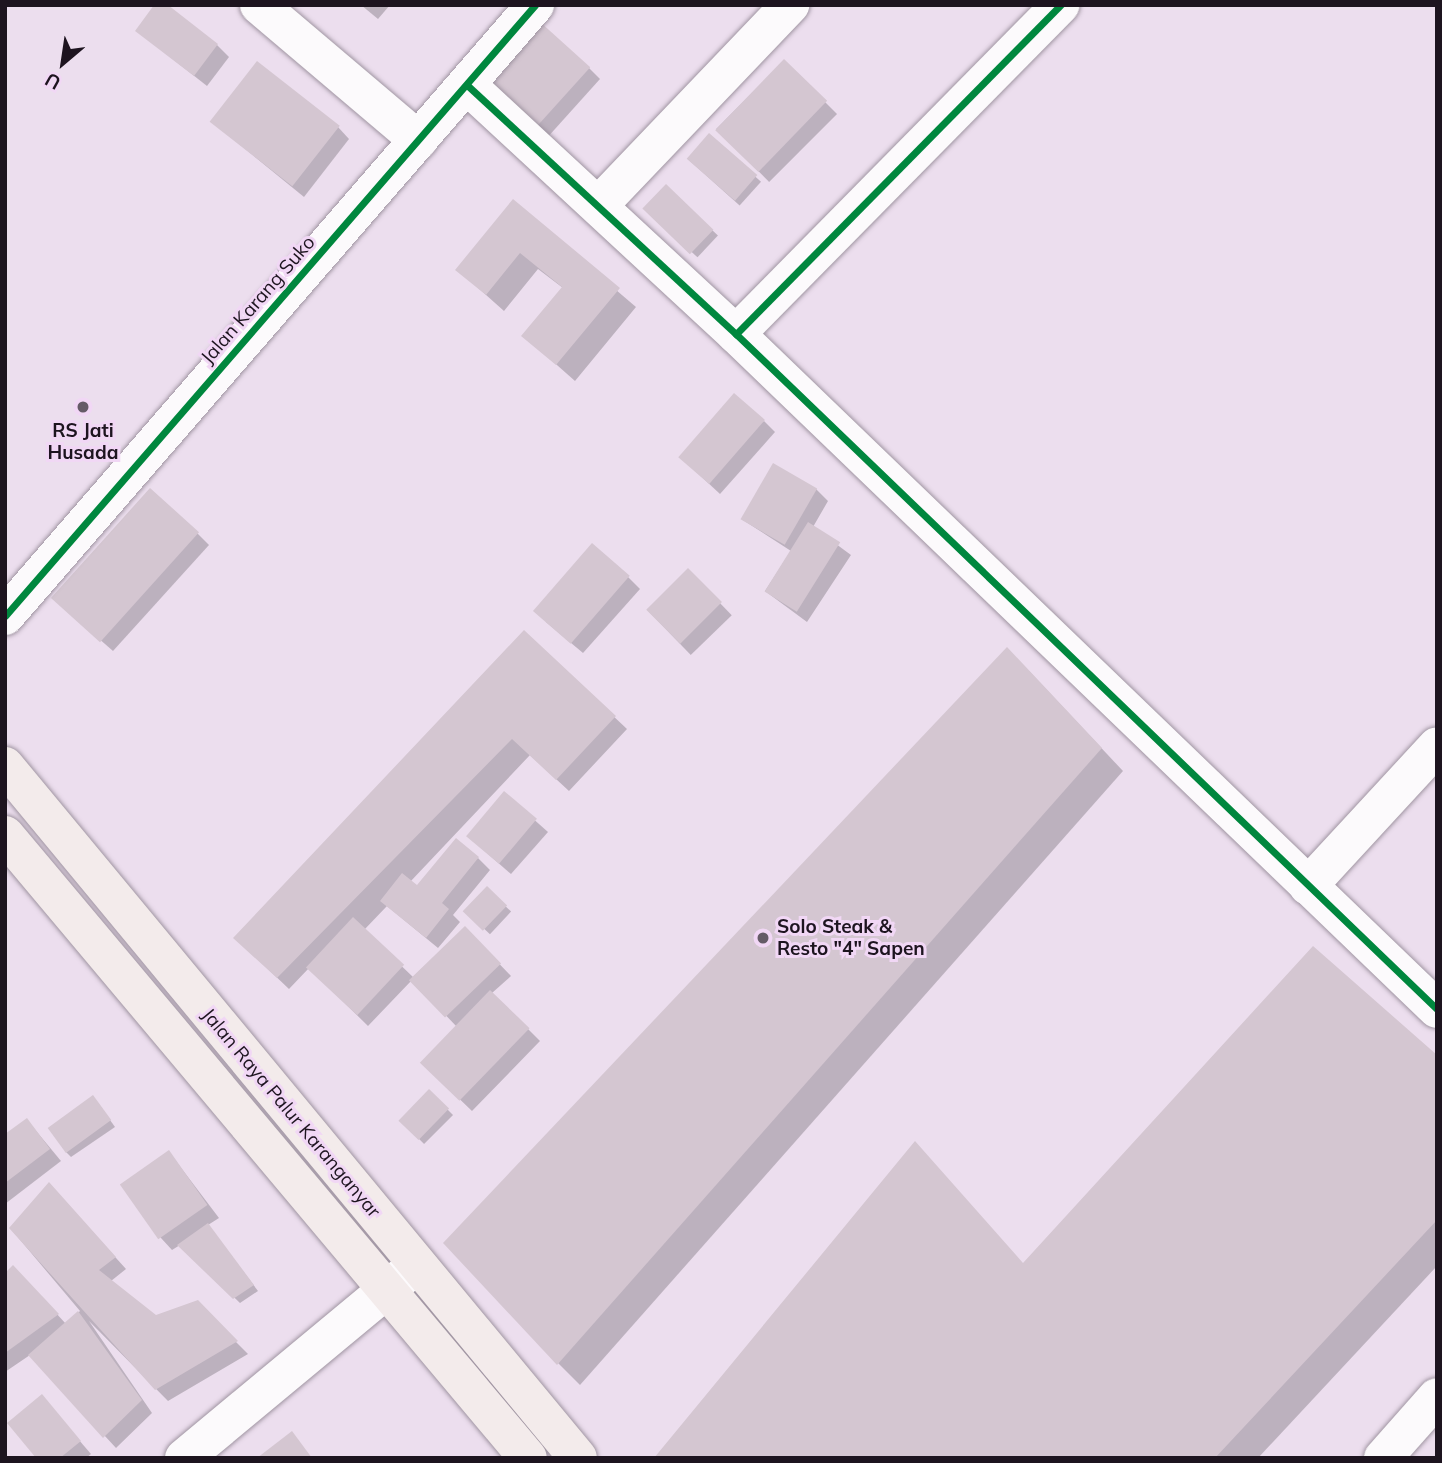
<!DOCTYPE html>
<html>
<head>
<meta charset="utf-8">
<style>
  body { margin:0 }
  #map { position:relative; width:1442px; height:1463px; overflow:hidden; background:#ecdeee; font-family:Mulish,sans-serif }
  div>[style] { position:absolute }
  .shadow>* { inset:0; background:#0003; transform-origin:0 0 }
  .building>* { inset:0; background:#d4c6d1; transform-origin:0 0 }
  .roads { filter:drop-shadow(0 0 2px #a095a2) drop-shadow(0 0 2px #a095a2) }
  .minor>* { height:38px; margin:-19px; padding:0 19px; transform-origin:19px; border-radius:19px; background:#fcfafc }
  .major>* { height:38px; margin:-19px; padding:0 19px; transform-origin:19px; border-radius:19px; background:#f3ebeb }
  .cycleway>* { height:7px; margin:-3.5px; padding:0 3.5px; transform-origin:3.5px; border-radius:3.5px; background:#00873e }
  .dots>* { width:19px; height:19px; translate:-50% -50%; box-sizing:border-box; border:4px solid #f1d7f5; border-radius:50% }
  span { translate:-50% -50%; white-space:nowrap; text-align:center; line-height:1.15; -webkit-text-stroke:6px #f1d7f5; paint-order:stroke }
  .street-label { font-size:19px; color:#1d141f }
  .poi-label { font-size:19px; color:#1d141f; font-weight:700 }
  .left { translate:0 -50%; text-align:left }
  .frame { position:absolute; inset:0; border:7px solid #1d141f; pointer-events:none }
  .north { position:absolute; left:28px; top:28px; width:70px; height:70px; -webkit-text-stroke:5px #f1d7f5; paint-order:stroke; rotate:209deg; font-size:19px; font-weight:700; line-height:28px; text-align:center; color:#1d141f }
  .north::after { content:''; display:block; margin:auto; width:24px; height:32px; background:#1d141f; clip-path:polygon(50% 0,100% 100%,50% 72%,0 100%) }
</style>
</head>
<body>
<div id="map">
  <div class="shadow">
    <div style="clip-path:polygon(361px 5px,390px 5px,378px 19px)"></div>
    <div style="clip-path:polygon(137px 31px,217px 45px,229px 57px,207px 86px)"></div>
    <div style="left:784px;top:61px;width:75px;height:96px;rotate:45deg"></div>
    <div style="clip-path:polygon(589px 68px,600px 79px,546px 139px,497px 93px)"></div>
    <div style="clip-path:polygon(211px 121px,338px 127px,349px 139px,304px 197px)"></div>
    <div style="left:709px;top:135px;width:70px;height:32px;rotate:42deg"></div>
    <div style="left:666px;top:187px;width:71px;height:30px;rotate:43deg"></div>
    <div style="clip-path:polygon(513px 202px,636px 307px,575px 381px,523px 335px,563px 288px,538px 269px,504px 311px,458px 270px)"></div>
    <div style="clip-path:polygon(764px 421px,775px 432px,720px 494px,692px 468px)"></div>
    <div style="clip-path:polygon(816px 489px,828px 501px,813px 527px,851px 555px,807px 622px,765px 591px,791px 551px,743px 520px)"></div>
    <div style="clip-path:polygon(197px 533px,209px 545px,113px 651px,66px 610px)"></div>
    <div style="left:688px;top:570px;width:63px;height:57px;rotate:46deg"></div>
    <div style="clip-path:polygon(628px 577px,640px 589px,583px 653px,546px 622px)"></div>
    <div style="clip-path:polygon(524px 632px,627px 729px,569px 791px,530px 755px,410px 882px,418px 888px,478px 858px,490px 870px,453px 915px,460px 922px,438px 948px,387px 906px,364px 930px,413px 977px,465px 928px,511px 976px,492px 993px,540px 1041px,472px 1111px,422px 1063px,457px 1027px,412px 980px,368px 1026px,309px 968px,289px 989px,247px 949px)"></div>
    <div style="clip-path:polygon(1029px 671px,1123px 771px,580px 1385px,558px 1363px)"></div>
    <div style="clip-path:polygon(504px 793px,548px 832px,511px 874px,480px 847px)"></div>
    <div style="left:487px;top:889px;width:33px;height:31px;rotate:43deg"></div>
    <div style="clip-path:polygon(1437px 1057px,1437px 1266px,1258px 1458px,656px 1458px)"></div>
    <div style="left:429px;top:1091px;width:34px;height:41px;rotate:45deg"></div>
    <div style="clip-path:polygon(98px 1103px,115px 1127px,71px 1157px,66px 1152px)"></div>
    <div style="clip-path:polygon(27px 1120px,61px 1161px,5px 1204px,5px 1137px)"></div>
    <div style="clip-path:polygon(169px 1152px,219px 1218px,208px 1225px,258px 1291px,240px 1303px,180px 1245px,172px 1250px,161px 1238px,123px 1184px)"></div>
    <div style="clip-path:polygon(60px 1196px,126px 1269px,111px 1281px,156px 1317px,197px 1303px,248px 1354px,168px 1401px,89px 1321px,152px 1413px,116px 1448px,30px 1355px,5px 1372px,5px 1276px,25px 1279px,66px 1324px,80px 1311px,11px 1229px)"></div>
    <div style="clip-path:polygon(42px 1397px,91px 1454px,86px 1458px,38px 1458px)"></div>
  </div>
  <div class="building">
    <div style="clip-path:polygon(154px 5px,168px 5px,218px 44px,194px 76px,135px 31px)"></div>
    <div style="left:539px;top:21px;width:69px;height:83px;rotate:42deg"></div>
    <div style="left:784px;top:59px;width:60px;height:99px;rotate:44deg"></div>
    <div style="left:257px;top:61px;width:105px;height:77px;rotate:38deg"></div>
    <div style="left:709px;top:133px;width:64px;height:34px;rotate:41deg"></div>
    <div style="left:666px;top:184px;width:66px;height:34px;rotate:44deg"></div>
    <div style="clip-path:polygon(513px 199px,620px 288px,556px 365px,521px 336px,562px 287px,520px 253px,486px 295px,455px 270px)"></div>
    <div style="left:734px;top:393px;width:41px;height:85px;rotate:41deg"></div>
    <div style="left:773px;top:463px;width:51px;height:65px;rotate:30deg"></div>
    <div style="left:150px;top:488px;width:66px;height:148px;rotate:42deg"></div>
    <div style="left:808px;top:522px;width:38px;height:82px;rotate:32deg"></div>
    <div style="left:592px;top:543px;width:50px;height:90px;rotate:41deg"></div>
    <div style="left:688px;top:568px;width:48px;height:59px;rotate:45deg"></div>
    <div style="clip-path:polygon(524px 630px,616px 716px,556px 780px,512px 739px,277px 978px,233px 938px)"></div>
    <div style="clip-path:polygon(1007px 647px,1102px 748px,557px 1365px,443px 1243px)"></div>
    <div style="left:504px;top:791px;width:43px;height:59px;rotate:40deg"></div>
    <div style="clip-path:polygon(456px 838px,479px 857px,442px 903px,449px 909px,426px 938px,380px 901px,402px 873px,417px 885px)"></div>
    <div style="left:487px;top:886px;width:28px;height:35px;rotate:44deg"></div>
    <div style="left:353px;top:917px;width:70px;height:69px;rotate:43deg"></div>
    <div style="left:465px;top:926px;width:52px;height:78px;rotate:46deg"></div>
    <div style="clip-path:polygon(1313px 946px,1437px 1055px,1437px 1220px,1215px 1458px,654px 1458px,915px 1141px,1023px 1263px)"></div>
    <div style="left:490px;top:990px;width:55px;height:101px;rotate:44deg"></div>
    <div style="left:429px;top:1089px;width:28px;height:44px;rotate:44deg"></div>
    <div style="left:93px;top:1095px;width:31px;height:56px;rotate:54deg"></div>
    <div style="clip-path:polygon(27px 1118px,50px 1149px,5px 1183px,5px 1134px)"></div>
    <div style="left:169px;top:1150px;width:67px;height:60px;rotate:55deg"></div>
    <div style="clip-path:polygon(49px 1182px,116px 1257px,99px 1270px,156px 1315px,198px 1300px,238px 1341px,155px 1390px,9px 1228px)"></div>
    <div style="clip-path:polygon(208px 1223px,254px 1285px,233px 1299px,177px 1245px)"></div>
    <div style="clip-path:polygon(13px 1265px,59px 1314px,5px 1353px,5px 1273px)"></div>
    <div style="clip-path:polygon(78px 1311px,142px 1400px,103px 1438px,28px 1355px)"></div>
    <div style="clip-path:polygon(42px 1394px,81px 1441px,60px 1458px,36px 1458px,7px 1423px)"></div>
    <div style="clip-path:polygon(292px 1431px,312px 1458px,257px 1458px)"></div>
  </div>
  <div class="roads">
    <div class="minor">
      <div style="left:259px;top:5px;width:209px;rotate:40.3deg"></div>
      <div style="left:467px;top:85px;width:367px;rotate:42.8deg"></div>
      <div style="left:736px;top:334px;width:973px;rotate:43.92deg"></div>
      <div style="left:599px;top:205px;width:277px;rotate:-46.3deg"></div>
      <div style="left:736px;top:334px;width:462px;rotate:-45.4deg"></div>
      <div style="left:5px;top:616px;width:809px;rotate:-49.06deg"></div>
      <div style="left:1308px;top:886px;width:190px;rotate:-47.3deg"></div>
      <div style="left:184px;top:1458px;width:298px;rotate:-39.7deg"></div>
      <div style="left:1383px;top:1458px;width:81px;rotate:-48.5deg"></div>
    </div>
    <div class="major">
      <div style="left:5px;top:766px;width:898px;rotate:50.37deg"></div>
      <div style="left:5px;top:835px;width:813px;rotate:49.99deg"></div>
    </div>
  </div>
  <div class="cycleway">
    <div style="left:467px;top:85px;width:367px;rotate:42.8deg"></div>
    <div style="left:736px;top:334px;width:973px;rotate:43.92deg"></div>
    <div style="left:736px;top:334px;width:462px;rotate:-45.4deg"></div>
    <div style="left:5px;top:616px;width:809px;rotate:-49.06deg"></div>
  </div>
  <div class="dots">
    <div style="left:83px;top:407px;background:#655b67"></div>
    <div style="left:763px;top:938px;background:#655b67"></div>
  </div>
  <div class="street-label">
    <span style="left:258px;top:300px;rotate:-49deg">Jalan Karang Suko</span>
    <span style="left:291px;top:1113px;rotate:50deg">Jalan Raya Palur Karanganyar</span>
  </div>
  <div class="poi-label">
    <span style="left:83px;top:442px">RS Jati<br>Husada</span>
    <span class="left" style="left:777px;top:938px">Solo Steak &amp;<br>Resto "4" Sapen</span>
  </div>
  <div class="frame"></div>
  <div class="north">U</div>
</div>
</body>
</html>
